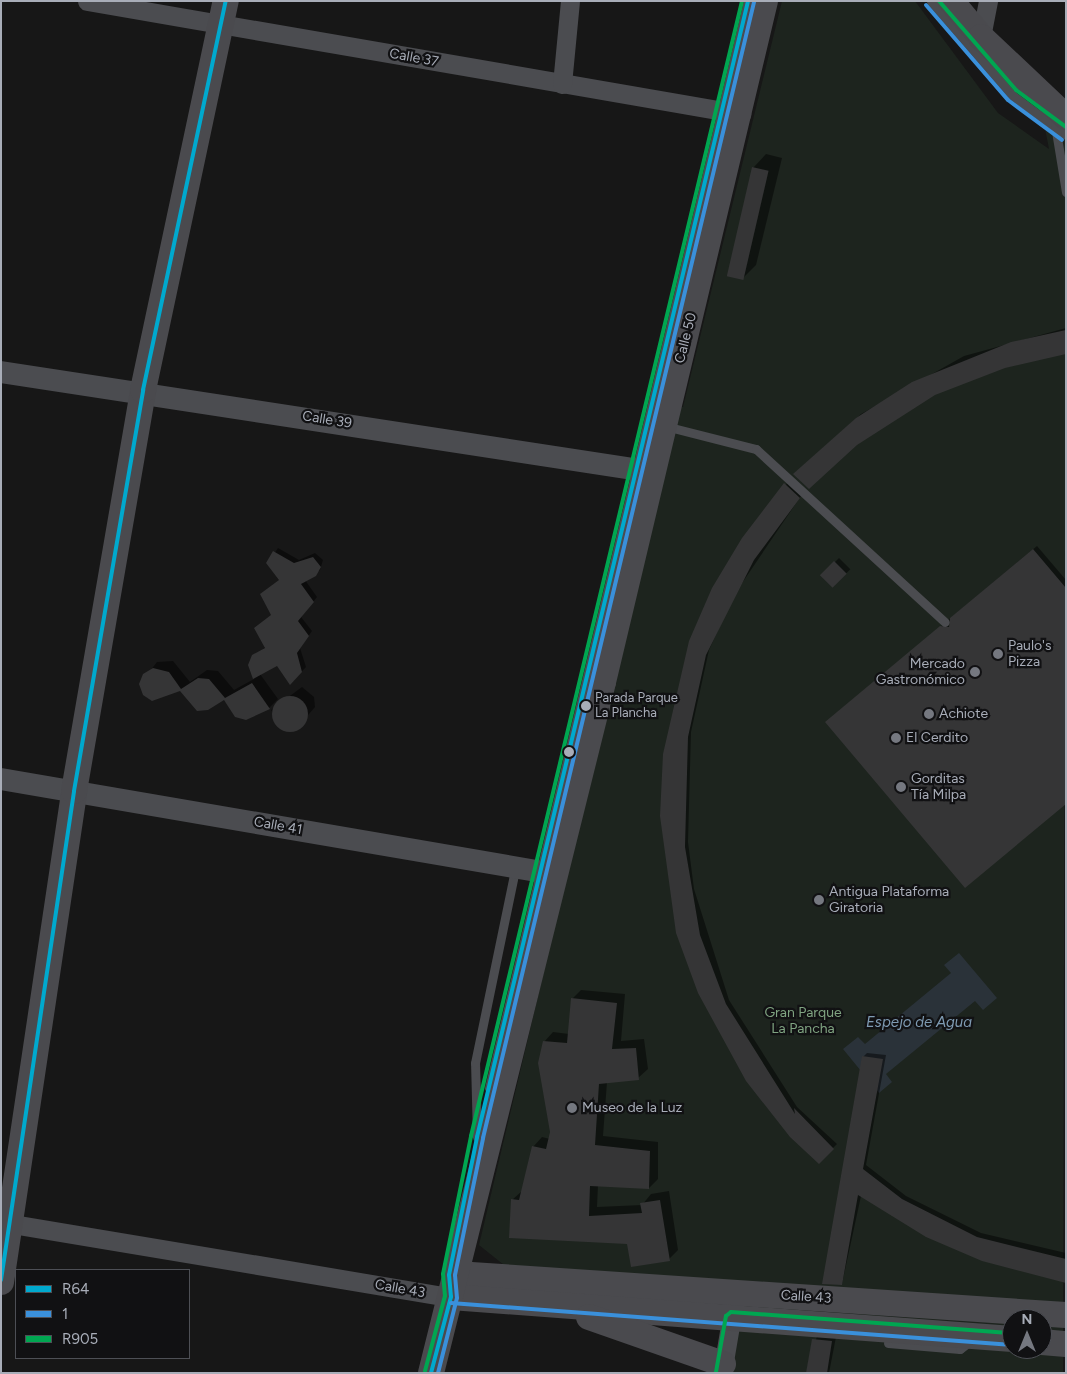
<!DOCTYPE html>
<html>
<head>
<meta charset="utf-8">
<style>
  body { margin:0 }
  #map { position:relative; width:1067px; height:1374px; overflow:hidden; background:#171717; font-family:Figtree,sans-serif }
  div>[style] { position:absolute }
  .green>* { inset:0; background:#1d241e }
  .water>* { inset:0; background:#2a3239 }
  .shadow>* { inset:0; background:#0007; transform-origin:0 0 }
  .building>* { inset:0; background:#353536; transform-origin:0 0 }
  .round { border-radius:50% }
  .service>* { height:9px; margin:-4.5px; padding:0 4.5px; transform-origin:4.5px; border-radius:4.5px; background:#4b4c50 }
  .minor>* { height:19px; margin:-9.5px; padding:0 9.5px; transform-origin:9.5px; border-radius:9.5px; background:#4b4c50 }
  .tertiary>* { height:22px; margin:-11px; padding:0 11px; transform-origin:11px; border-radius:11px; background:#4b4c50 }
  .secondary>* { height:26px; margin:-13px; padding:0 13px; transform-origin:13px; border-radius:13px; background:#4a4a4e }
  .bus-1>* { height:4px; margin:-2px; padding:0 2px; transform-origin:2px; border-radius:2px; background:#00a9ce }
  .bus-2>* { height:4px; margin:-2px; padding:0 2px; transform-origin:2px; border-radius:2px; background:#3a90db }
  .bus-3>* { height:4px; margin:-2px; padding:0 2px; transform-origin:2px; border-radius:2px; background:#00a651 }
  .dots>* { width:14px; height:14px; translate:-50% -50%; box-sizing:border-box; border:2px solid #111113; border-radius:50% }
  span { translate:-50% -50%; white-space:nowrap; text-align:center; line-height:1.15; -webkit-text-stroke:4.5px #111113; paint-order:stroke }
  .bus-label { font-size:13px; color:#a8adb8 }
  .left { translate:0 -50%; text-align:left }
  .street-label { font-size:14px; color:#a8adb8 }
  .poi-label { font-size:14px; color:#a8adb8 }
  .right { translate:-100% -50%; text-align:right }
  .park-label { font-size:14px; color:#7fa381 }
  .water-label { font-size:15px; color:#7f9bb3; font-style:italic }
  .frame { position:absolute; inset:0; border:2px solid #a8adb8; pointer-events:none }
  .legend { position:absolute; left:15px; top:1269px; width:175px; height:90px; box-sizing:border-box; background:#111113; border:1px solid #4d4f55; margin:0; padding:6px 9px; list-style:none; font-size:15px; color:#a8adb8 }
  .legend li { display:flex; align-items:center; gap:10px; height:25px }
  .legend b { width:25px; border:1px solid #4d4f55 }
  .north { position:absolute; left:1002px; top:1309px; width:50px; height:50px; box-sizing:border-box; background:#111113; border:1px solid #4d4f55; border-radius:50%; rotate:0deg; font-size:14px; font-weight:700; line-height:20px; text-align:center; color:#a8adb8 }
  .north::after { content:''; display:block; margin:auto; width:18px; height:22px; background:#757880; clip-path:polygon(50% 0,100% 100%,50% 72%,0 100%) }
</style>
</head>
<body>
<div id="map">
  <div class="green">
    <div style="clip-path:polygon(evenodd,782px 1px,915px 1px,998px 113px,1049px 149px,1041px 108px,1066px 126px,1063px 1373px,729px 1373px,745px 1283px,504px 1265px,479px 1245px,678px 406px,683px 407px,782px 1px,1012px 1319px,1042px 1319px,1042px 1349px,1012px 1349px,1012px 1319px)"></div>
  </div>
  <div class="water">
    <div style="clip-path:polygon(959px 953px,997px 998px,983px 1010px,975px 1001px,886px 1074px,892px 1082px,879px 1093px,843px 1049px,858px 1037px,865px 1044px,951px 973px,944px 965px)"></div>
  </div>
  <div class="shadow">
    <div style="clip-path:polygon(766px 154px,782px 158px,756px 265px,743px 278px,753px 168px)"></div>
    <div style="clip-path:polygon(1066px 328px,1066px 353px,1005px 367px,934px 394px,799px 471px,861px 414px,964px 356px)"></div>
    <div style="clip-path:polygon(789px 480px,803px 493px,736px 592px,709px 650px,691px 732px,688px 842px,694px 889px,729px 1000px,797px 1107px,837px 1144px,819px 1162px,677px 933px,690px 641px)"></div>
    <div style="clip-path:polygon(1037px 546px,1066px 580px,1066px 802px,831px 718px)"></div>
    <div style="clip-path:polygon(278px 548px,299px 560px,315px 553px,323px 560px,320px 570px,305px 580px,317px 597px,301px 617px,312px 631px,300px 648px,306px 667px,291px 683px,277px 665px,260px 674px,278px 699px,269px 708px,246px 719px,225px 698px,140px 684px,157px 662px,173px 661px,190px 682px,207px 670px,218px 671px,234px 690px,254px 679px,249px 665px,265px 647px,280px 580px,268px 563px)"></div>
    <div style="left:839px;top:558px;width:16px;height:24px;rotate:45deg"></div>
    <div style="clip-path:polygon(302px 687px,314px 697px,315px 707px,296px 729px,286px 729px,271px 710px)"></div>
    <div style="clip-path:polygon(581px 990px,625px 994px,621px 1041px,644px 1039px,648px 1069px,638px 1078px,607px 1082px,603px 1136px,658px 1142px,658px 1179px,649px 1188px,598px 1185px,597px 1207px,642px 1205px,651px 1194px,669px 1191px,678px 1250px,669px 1259px,512px 1200px,522px 1191px,533px 1147px,542px 1137px,550px 1139px,552px 1132px,544px 1042px,553px 1032px,569px 1034px,572px 999px)"></div>
    <div style="clip-path:polygon(867px 1053px,886px 1055px,866px 1165px,906px 1196px,981px 1233px,1066px 1253px,1066px 1281px,861px 1196px,842px 1284px,863px 1057px)"></div>
    <div style="clip-path:polygon(817px 1336px,836px 1337px,829px 1373px,807px 1373px)"></div>
  </div>
  <div class="building">
    <div style="left:752px;top:167px;width:17px;height:112px;rotate:13deg"></div>
    <div style="clip-path:polygon(1066px 330px,1066px 354px,1005px 368px,935px 395px,857px 445px,809px 489px,793px 474px,856px 418px,912px 382px,1011px 342px)"></div>
    <div style="clip-path:polygon(784px 483px,800px 498px,754px 560px,706px 655px,688px 737px,685px 847px,700px 935px,726px 1004px,795px 1114px,794px 1108px,834px 1149px,819px 1164px,790px 1137px,746px 1081px,698px 993px,676px 933px,660px 816px,663px 754px,689px 641px,712px 588px,742px 538px)"></div>
    <div style="clip-path:polygon(1033px 549px,1066px 588px,1066px 804px,965px 888px,825px 722px,940px 626px,949px 627px,950px 618px)"></div>
    <div style="clip-path:polygon(273px 551px,294px 563px,313px 557px,321px 567px,316px 576px,301px 584px,314px 602px,298px 621px,309px 636px,297px 653px,302px 672px,290px 685px,277px 666px,253px 679px,248px 665px,252px 655px,265px 648px,254px 628px,271px 615px,260px 594px,279px 580px,266px 563px)"></div>
    <div style="left:834px;top:561px;width:18px;height:20px;rotate:45deg"></div>
    <div style="clip-path:polygon(153px 668px,169px 672px,181px 689px,198px 678px,209px 679px,225px 698px,252px 683px,270px 709px,246px 720px,235px 717px,224px 700px,208px 710px,197px 711px,180px 691px,152px 701px,143px 695px,139px 684px,143px 674px)"></div>
    <div class="round" style="left:272px;top:696px;width:36px;height:36px"></div>
    <div style="clip-path:polygon(571px 998px,617px 1003px,612px 1049px,636px 1048px,639px 1080px,599px 1084px,595px 1145px,650px 1151px,649px 1189px,590px 1186px,589px 1216px,642px 1213px,640px 1203px,660px 1200px,670px 1261px,631px 1267px,627px 1244px,509px 1238px,511px 1199px,519px 1200px,532px 1146px,546px 1149px,550px 1132px,538px 1063px,543px 1041px,567px 1043px)"></div>
    <div style="clip-path:polygon(862px 1056px,883px 1059px,863px 1169px,902px 1199px,977px 1237px,1066px 1259px,1066px 1283px,982px 1261px,926px 1237px,858px 1195px,842px 1285px,822px 1284px)"></div>
    <div style="clip-path:polygon(812px 1339px,832px 1341px,827px 1373px,806px 1373px)"></div>
  </div>
  <div class="service">
    <div style="left:931px;top:1px;width:124px;rotate:49.2deg"></div>
    <div style="left:1012px;top:95px;width:67px;rotate:36.5deg"></div>
    <div style="left:1055px;top:125px;width:68px;rotate:80.7deg"></div>
    <div style="left:665px;top:426px;width:94px;rotate:14.2deg"></div>
    <div style="left:756px;top:449px;width:256px;rotate:42.5deg"></div>
    <div style="left:489px;top:1088px;width:1117px;rotate:-76.6deg"></div>
    <div style="left:477px;top:1137px;width:74px;rotate:-91.5deg"></div>
    <div style="left:475px;top:1063px;width:198px;rotate:-78.3deg"></div>
    <div style="left:888px;top:1343px;width:72px;rotate:4.8deg"></div>
    <div style="left:960px;top:1349px;width:11px;rotate:-38deg"></div>
  </div>
  <div class="minor">
    <div style="left:87px;top:1px;width:664px;rotate:9.8deg"></div>
    <div style="left:981px;top:37px;width:37px;rotate:-79deg"></div>
    <div style="left:562px;top:84px;width:83px;rotate:-84.5deg"></div>
    <div style="left:1px;top:1222px;width:456px;rotate:9.5deg"></div>
    <div style="left:722px;top:1373px;width:66px;rotate:-80.4deg"></div>
  </div>
  <div class="tertiary">
    <div style="left:1px;top:372px;width:660px;rotate:8.72deg"></div>
    <div style="left:1px;top:779px;width:561px;rotate:9.75deg"></div>
  </div>
  <div class="secondary">
    <div style="left:951px;top:1px;width:47px;rotate:50.2deg"></div>
    <div style="left:981px;top:37px;width:117px;rotate:43.3deg"></div>
    <div style="left:456px;top:1274px;width:611px;rotate:3.85deg"></div>
    <div style="left:1px;top:1282px;width:496px;rotate:-81.5deg"></div>
    <div style="left:74px;top:791px;width:407px;rotate:-80.2deg"></div>
    <div style="left:143px;top:390px;width:398px;rotate:-78deg"></div>
    <div style="left:451px;top:1297px;width:563px;rotate:4.28deg"></div>
    <div style="left:589px;top:1317px;width:142px;rotate:19.3deg"></div>
    <div style="left:1042px;top:1342px;width:24px;rotate:5deg"></div>
    <div style="left:431px;top:1373px;width:712px;rotate:-76.02deg"></div>
    <div style="left:603px;top:682px;width:700px;rotate:-76.62deg"></div>
  </div>
  <div class="bus-1">
    <div style="left:1px;top:1280px;width:494px;rotate:-81.5deg"></div>
    <div style="left:74px;top:791px;width:407px;rotate:-80.2deg"></div>
    <div style="left:143px;top:390px;width:398px;rotate:-78deg"></div>
    <div style="left:431px;top:1373px;width:79px;rotate:-75.3deg"></div>
    <div style="left:451px;top:1297px;width:22px;rotate:-95deg"></div>
    <div style="left:449px;top:1275px;width:141px;rotate:-78.5deg"></div>
    <div style="left:477px;top:1137px;width:1168px;rotate:-76.58deg"></div>
  </div>
  <div class="bus-2">
    <div style="left:926px;top:5px;width:125px;rotate:49.2deg"></div>
    <div style="left:1008px;top:100px;width:67px;rotate:36.5deg"></div>
    <div style="left:451px;top:1303px;width:563px;rotate:4.28deg"></div>
    <div style="left:438px;top:1373px;width:77px;rotate:-75.8deg"></div>
    <div style="left:457px;top:1298px;width:23px;rotate:-95deg"></div>
    <div style="left:455px;top:1275px;width:140px;rotate:-78.4deg"></div>
    <div style="left:483px;top:1138px;width:1168px;rotate:-76.58deg"></div>
  </div>
  <div class="bus-3">
    <div style="left:939px;top:1px;width:118px;rotate:49.1deg"></div>
    <div style="left:1016px;top:90px;width:62px;rotate:36.5deg"></div>
    <div style="left:425px;top:1371px;width:78px;rotate:-75.1deg"></div>
    <div style="left:445px;top:1296px;width:22px;rotate:-95deg"></div>
    <div style="left:443px;top:1274px;width:141px;rotate:-78.5deg"></div>
    <div style="left:471px;top:1136px;width:1167px;rotate:-76.57deg"></div>
    <div style="left:716px;top:1372px;width:57px;rotate:-79.9deg"></div>
    <div style="left:726px;top:1316px;width:6px;rotate:-39deg"></div>
    <div style="left:731px;top:1312px;width:282px;rotate:4.3deg"></div>
  </div>
  <div class="dots">
    <div style="left:998px;top:654px;background:#757880"></div>
    <div style="left:975px;top:672px;background:#757880"></div>
    <div style="left:586px;top:706px;background:#a8adb8"></div>
    <div style="left:929px;top:714px;background:#757880"></div>
    <div style="left:896px;top:738px;background:#757880"></div>
    <div style="left:569px;top:752px;background:#a8adb8"></div>
    <div style="left:901px;top:787px;background:#757880"></div>
    <div style="left:819px;top:900px;background:#757880"></div>
    <div style="left:572px;top:1108px;background:#757880"></div>
  </div>
  <div class="bus-label">
    <span class="left" style="left:595px;top:706px">Parada Parque<br>La Plancha</span>
  </div>
  <div class="street-label">
    <span style="left:414px;top:58px;rotate:10deg">Calle 37</span>
    <span style="left:686px;top:338px;rotate:-76deg">Calle 50</span>
    <span style="left:327px;top:420px;rotate:9deg">Calle 39</span>
    <span style="left:278px;top:826px;rotate:10deg">Calle 41</span>
    <span style="left:400px;top:1289px;rotate:10deg">Calle 43</span>
    <span style="left:806px;top:1297px;rotate:4deg">Calle 43</span>
  </div>
  <div class="poi-label">
    <span class="left" style="left:1008px;top:654px">Paulo's<br>Pizza</span>
    <span class="right" style="left:965px;top:672px">Mercado<br>Gastronómico</span>
    <span class="left" style="left:939px;top:714px">Achiote</span>
    <span class="left" style="left:906px;top:738px">El Cerdito</span>
    <span class="left" style="left:911px;top:787px">Gorditas<br>Tía Milpa</span>
    <span class="left" style="left:829px;top:900px">Antigua Plataforma<br>Giratoria</span>
    <span class="left" style="left:582px;top:1108px">Museo de la Luz</span>
  </div>
  <div class="park-label">
    <span style="left:803px;top:1021px">Gran Parque<br>La Pancha</span>
  </div>
  <div class="water-label">
    <span style="left:919px;top:1023px">Espejo de Agua</span>
  </div>
  <div class="frame"></div>
  <ul class="legend">
  <li><b style="height:6px;background:#00a9ce"></b>R64</li>
  <li><b style="height:6px;background:#3a90db"></b>1</li>
  <li><b style="height:6px;background:#00a651"></b>R905</li>
  </ul>
  <div class="north">N</div>
</div>
</body>
</html>
